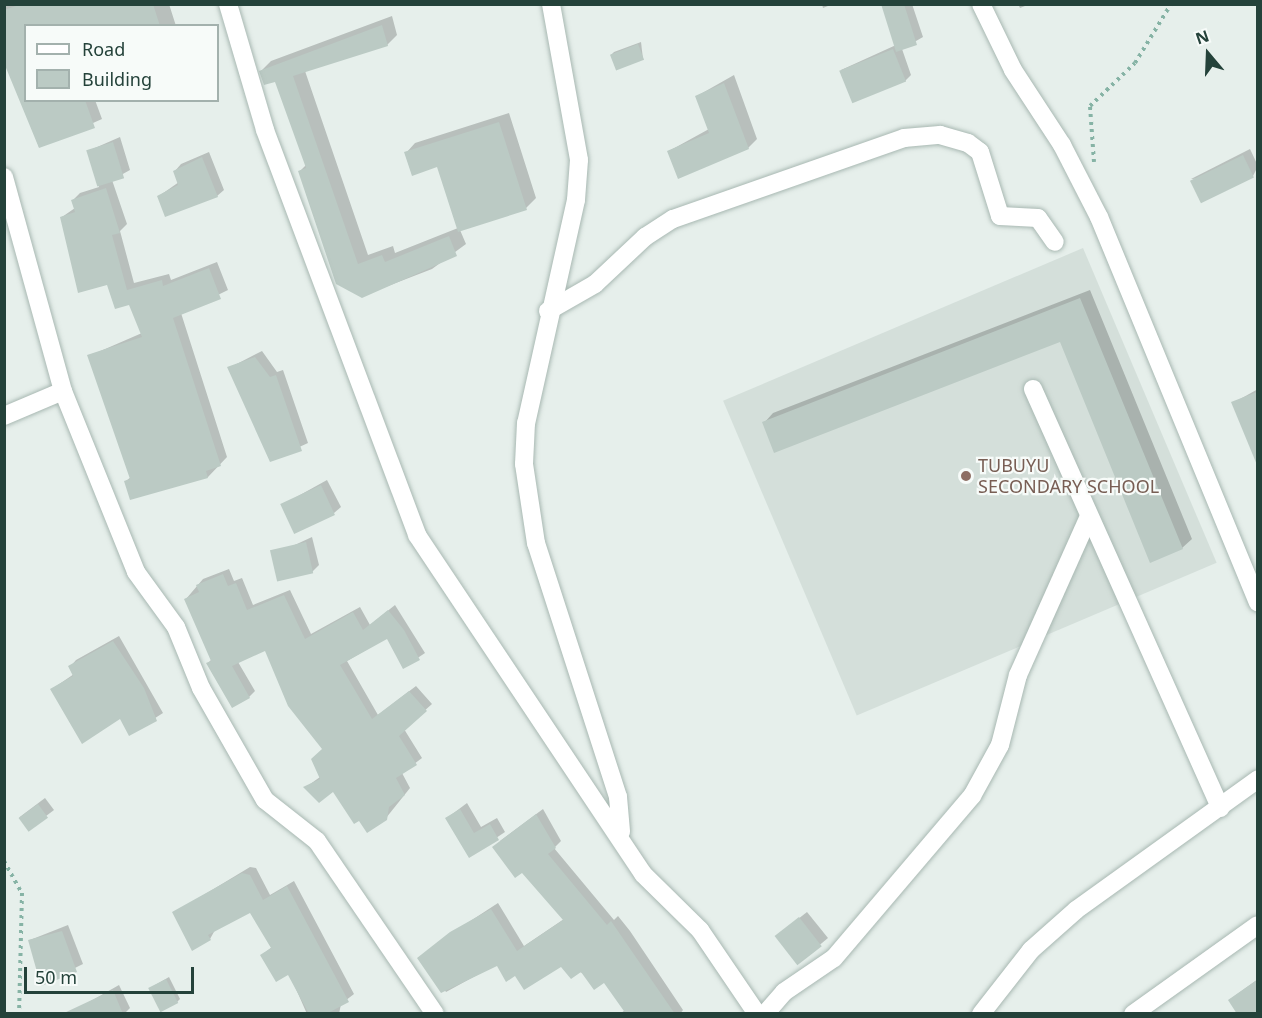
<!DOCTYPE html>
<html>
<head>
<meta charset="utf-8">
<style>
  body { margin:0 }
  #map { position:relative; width:1262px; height:1018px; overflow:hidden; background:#e6efeb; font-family:"Noto Sans",sans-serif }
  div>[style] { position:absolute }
  .built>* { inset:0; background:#d4dfda; transform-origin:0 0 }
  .shadow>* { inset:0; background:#0003; transform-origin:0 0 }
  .building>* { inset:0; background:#bbcac4; transform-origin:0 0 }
  .path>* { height:4px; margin-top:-2px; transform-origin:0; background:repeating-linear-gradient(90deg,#86b3a5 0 3px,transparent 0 7.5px) }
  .roads { filter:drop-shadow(0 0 2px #a8b8b2) drop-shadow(0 0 2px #a8b8b2) }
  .minor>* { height:18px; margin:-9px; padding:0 9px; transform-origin:9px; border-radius:9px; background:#fff }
  .dots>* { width:16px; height:16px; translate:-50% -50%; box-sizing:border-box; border:3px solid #f7fbf9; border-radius:50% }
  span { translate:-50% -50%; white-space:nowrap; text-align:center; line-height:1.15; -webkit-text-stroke:4.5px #f7fbf9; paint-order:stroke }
  .education-label { font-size:18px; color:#785e54 }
  .left { translate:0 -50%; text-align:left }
  .frame { position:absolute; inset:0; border:6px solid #24423a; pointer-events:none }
  .legend { position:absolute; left:24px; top:24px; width:195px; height:78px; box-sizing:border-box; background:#f7fbf9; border:2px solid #a3b1ad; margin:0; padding:8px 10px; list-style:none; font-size:18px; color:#24423a }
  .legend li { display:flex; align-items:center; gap:12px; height:30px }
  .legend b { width:30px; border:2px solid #a3b1ad }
  .north { position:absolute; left:1178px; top:24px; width:60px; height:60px; -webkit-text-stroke:4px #f7fbf9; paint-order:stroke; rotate:341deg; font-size:16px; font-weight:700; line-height:24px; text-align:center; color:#24423a }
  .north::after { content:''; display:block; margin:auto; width:21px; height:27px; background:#24423a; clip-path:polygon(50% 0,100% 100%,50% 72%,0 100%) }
  .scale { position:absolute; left:24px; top:967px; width:170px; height:27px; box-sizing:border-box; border:3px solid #24423a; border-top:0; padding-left:8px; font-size:18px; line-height:21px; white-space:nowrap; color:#24423a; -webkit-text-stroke:4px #f7fbf9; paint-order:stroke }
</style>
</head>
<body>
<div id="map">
  <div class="built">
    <div style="left:1083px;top:248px;width:342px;height:391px;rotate:67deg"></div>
  </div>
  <div class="shadow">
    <div style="clip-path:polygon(169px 4px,176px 26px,26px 26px,26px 100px,95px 100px,102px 119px,39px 147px,4px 55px,4px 6px)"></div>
    <div style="clip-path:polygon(822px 4px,833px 4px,823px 8px)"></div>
    <div style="clip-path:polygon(882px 4px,912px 4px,923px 37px,902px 49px,911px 75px,905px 81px,841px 70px,896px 45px)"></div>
    <div style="clip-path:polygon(1018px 4px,1030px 4px,1020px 8px)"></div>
    <div style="clip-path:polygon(392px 16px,397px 35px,387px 45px,305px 71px,368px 255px,393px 246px,395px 253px,458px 228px,438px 165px,406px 153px,415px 143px,509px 113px,536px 198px,526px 208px,460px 230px,466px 244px,432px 269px,362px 296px,300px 171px,307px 164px,275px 80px,261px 71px,271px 61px)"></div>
    <div style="clip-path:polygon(641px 42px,643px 59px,611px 55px,614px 52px)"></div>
    <div style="clip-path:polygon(734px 75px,757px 139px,748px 148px,669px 151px,709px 129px,697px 96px)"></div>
    <div style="clip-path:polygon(120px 137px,130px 170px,112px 180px,127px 224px,120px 231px,134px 283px,169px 274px,171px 280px,217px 262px,228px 290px,181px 313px,227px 457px,208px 477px,126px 481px,131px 477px,89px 356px,142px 333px,130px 303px,108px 284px,79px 292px,62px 217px,75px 208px,73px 200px,80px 193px,99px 187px,88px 151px)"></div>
    <div style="clip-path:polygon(1250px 149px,1258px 166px,1253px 176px,1191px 179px)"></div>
    <div style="clip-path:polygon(209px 152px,224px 190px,217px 196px,159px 196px,179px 182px,175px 171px,181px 164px)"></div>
    <div style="clip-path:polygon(1090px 290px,1192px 539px,1182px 548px,1061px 340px,764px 423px,773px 413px)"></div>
    <div style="clip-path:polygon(262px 351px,277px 372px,283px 370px,308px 443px,271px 460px,229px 368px)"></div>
    <div style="clip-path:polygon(1258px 389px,1258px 436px,1248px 440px,1233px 403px)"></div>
    <div style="clip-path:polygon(327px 480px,341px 507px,334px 513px,282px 505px)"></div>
    <div style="clip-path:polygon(312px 537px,319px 565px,312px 572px,273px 555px)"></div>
    <div style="clip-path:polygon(229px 569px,234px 581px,242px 578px,253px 605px,290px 590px,311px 634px,360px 607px,370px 625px,395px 605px,425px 653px,404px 667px,388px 637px,347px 661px,378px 715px,416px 686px,432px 704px,404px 729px,422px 758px,402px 773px,410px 788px,386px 818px,333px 790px,306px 787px,320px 777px,324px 749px,265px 648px,238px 662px,255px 691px,249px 697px,208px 663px,212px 659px,186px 599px,203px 579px)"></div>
    <div style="clip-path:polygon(119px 636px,163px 713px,130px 734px,120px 717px,52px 689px,74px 674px,70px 667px,76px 660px)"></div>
    <div style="left:45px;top:798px;width:15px;height:32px;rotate:53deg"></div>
    <div style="clip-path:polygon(467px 803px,481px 827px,497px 818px,505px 832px,469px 856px,447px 818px)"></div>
    <div style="clip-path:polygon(543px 809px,561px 841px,554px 848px,614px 920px,618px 916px,630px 931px,683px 1010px,680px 1014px,620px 1014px,625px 1010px,604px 981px,561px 965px,516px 974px,497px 964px,446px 992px,437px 979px,452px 933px,498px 903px,524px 946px,564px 919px,500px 841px)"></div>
    <div style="clip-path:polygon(250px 867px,256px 868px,270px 895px,294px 881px,354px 994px,341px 1004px,339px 1014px,307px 1014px,289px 973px,262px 955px,272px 947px,251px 911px,215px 930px,210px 939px,174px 913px)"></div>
    <div style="clip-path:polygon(807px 912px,828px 938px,798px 963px,784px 930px)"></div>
    <div style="clip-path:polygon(68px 925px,83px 964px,42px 984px,30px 940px)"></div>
    <div style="clip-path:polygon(169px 977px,180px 999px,177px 1002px,150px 988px)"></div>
    <div style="clip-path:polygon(1258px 979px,1258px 1014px,1239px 1014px,1229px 1000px)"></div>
    <div style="clip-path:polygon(119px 985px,130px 1008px,124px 1014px,68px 1014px)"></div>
  </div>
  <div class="building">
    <div style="clip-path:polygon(22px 4px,153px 4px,160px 26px,26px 26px,26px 100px,85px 100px,95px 128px,39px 148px,4px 63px,4px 10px)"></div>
    <div style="clip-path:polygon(881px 4px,904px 4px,917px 45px,896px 52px)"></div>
    <div style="clip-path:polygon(382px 25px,388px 46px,293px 76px,358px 264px,382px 255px,385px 262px,449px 236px,457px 256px,362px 298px,336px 284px,298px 171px,306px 168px,275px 82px,264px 85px,259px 71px)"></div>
    <div style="left:638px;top:44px;width:17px;height:30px;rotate:69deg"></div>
    <div style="left:893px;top:49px;width:35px;height:58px;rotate:68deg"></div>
    <div style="clip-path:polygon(724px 83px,749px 149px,678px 179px,667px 151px,709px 133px,695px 96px)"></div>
    <div style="clip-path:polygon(499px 122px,527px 210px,458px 232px,437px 167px,412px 176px,404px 152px)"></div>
    <div style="left:113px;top:142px;width:38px;height:28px;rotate:73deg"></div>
    <div style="left:1243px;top:155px;width:25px;height:59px;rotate:64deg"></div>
    <div style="clip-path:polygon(202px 157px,218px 197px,165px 217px,157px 196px,178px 185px,173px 171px)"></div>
    <div style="clip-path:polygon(106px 188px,120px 233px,112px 235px,127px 290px,162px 280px,163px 286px,209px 268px,221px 299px,173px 318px,221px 466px,206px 471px,208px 478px,130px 500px,124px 481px,130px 479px,87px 355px,142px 337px,129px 305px,115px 309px,107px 285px,78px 293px,60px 217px,75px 212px,71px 200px)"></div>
    <div style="clip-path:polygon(1080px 298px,1183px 549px,1150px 563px,1060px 342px,774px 453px,762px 422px)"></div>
    <div style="clip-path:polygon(255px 357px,270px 377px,276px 375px,302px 451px,270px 462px,227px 367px)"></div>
    <div style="clip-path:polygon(1257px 392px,1257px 465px,1231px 402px)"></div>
    <div style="left:321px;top:485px;width:33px;height:45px;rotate:65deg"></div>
    <div style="left:306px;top:542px;width:32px;height:37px;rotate:77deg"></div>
    <div style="clip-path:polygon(223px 574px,228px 586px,236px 583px,247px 610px,284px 595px,305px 639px,353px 612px,363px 630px,388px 610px,404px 630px,420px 660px,403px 669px,387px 639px,340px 665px,372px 719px,409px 691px,427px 711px,399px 736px,417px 765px,396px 778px,405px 795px,389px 807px,387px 820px,367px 833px,359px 821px,354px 824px,333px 792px,319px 803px,303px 787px,320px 779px,311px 759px,322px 749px,288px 706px,265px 651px,232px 666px,250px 698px,232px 708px,206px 663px,211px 661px,184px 599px,199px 592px,196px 585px)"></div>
    <div style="clip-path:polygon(113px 641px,144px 688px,157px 721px,129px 736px,120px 719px,82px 744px,50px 689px,73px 676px,68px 666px)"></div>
    <div style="left:38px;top:804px;width:17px;height:24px;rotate:54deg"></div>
    <div style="clip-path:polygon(460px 809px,474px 833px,490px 824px,499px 840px,469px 858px,445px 818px)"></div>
    <div style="clip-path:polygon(536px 814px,556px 848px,548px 854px,607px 925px,611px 921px,675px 1014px,626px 1014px,604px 983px,594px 990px,581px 972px,571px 979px,561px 967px,524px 990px,515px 976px,506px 982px,497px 966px,441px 993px,417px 958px,450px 932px,491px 909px,517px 951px,563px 920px,522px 873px,515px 878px,492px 847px)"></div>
    <div style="clip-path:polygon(242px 873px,250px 875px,263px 900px,287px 886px,349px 1002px,326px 1014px,309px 1014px,288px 975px,276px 982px,260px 955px,271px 948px,250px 913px,208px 935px,211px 940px,192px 951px,172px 912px)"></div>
    <div style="left:799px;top:917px;width:37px;height:31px;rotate:52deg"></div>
    <div style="clip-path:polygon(62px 931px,77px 972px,41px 986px,28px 940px)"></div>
    <div style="left:166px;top:979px;width:27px;height:20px;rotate:63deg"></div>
    <div style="clip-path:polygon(1257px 980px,1257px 1014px,1237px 1014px,1228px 1000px)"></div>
    <div style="clip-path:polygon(113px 990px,123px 1014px,62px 1014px)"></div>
  </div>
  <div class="path">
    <div style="left:1094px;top:162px;width:56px;rotate:-94.1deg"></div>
    <div style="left:1090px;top:106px;width:62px;rotate:-43.7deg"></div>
    <div style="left:1135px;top:63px;width:69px;rotate:-58.6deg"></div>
    <div style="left:4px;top:861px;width:37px;rotate:61deg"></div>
    <div style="left:22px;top:893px;width:121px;rotate:91.4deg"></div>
  </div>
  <div class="roads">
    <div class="minor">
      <div style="left:228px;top:4px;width:131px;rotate:73.6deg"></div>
      <div style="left:265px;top:130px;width:433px;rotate:69.4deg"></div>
      <div style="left:417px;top:535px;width:407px;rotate:56.3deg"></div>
      <div style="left:643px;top:874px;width:80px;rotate:44.5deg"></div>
      <div style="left:700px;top:930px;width:102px;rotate:55.8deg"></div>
      <div style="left:551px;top:4px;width:158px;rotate:79.8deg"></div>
      <div style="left:579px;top:160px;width:40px;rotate:94.3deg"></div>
      <div style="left:576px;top:200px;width:229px;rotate:102.6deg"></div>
      <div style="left:526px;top:423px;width:41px;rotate:92.8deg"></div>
      <div style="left:524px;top:464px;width:80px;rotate:81.4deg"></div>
      <div style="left:536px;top:543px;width:267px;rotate:72.1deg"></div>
      <div style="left:618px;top:797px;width:35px;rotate:85deg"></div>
      <div style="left:981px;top:4px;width:73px;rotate:64.1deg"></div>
      <div style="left:1013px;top:70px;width:90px;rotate:56.8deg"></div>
      <div style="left:1062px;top:145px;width:81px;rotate:62.8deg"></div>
      <div style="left:1099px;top:217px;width:417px;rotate:67.6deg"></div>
      <div style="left:4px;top:177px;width:222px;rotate:74.6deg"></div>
      <div style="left:63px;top:391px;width:195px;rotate:68deg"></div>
      <div style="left:136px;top:572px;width:68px;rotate:54deg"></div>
      <div style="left:176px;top:627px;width:66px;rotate:67.7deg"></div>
      <div style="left:201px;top:688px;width:129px;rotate:60.3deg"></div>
      <div style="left:265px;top:800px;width:66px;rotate:38.3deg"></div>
      <div style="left:317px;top:841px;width:209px;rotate:55.7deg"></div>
      <div style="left:548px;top:311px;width:54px;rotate:-29.9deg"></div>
      <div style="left:595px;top:284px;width:69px;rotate:-43.2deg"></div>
      <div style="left:645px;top:237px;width:33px;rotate:-33deg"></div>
      <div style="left:673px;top:219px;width:245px;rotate:-19.3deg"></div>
      <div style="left:904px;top:138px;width:36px;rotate:-5deg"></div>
      <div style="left:940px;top:135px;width:29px;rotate:16deg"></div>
      <div style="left:968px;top:143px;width:15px;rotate:37deg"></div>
      <div style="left:980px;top:152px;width:67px;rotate:72.6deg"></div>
      <div style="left:1000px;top:216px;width:38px;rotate:3deg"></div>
      <div style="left:1038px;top:218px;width:29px;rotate:55deg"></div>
      <div style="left:1033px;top:389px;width:459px;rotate:65.9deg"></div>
      <div style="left:4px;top:416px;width:64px;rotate:-23deg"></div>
      <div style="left:765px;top:1014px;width:29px;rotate:-49deg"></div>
      <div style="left:784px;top:992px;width:60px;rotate:-34.2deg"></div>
      <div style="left:834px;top:958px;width:213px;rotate:-49.6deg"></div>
      <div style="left:972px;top:796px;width:58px;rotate:-61.2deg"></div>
      <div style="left:1000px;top:745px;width:72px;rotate:-75.6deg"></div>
      <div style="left:1018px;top:675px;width:174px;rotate:-65.9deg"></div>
      <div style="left:981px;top:1014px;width:81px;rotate:-52deg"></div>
      <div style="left:1031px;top:950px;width:60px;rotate:-41.6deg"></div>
      <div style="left:1076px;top:910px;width:224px;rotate:-35.7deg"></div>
      <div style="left:1133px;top:1014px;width:153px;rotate:-35.5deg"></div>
    </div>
  </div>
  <div class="dots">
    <div style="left:966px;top:476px;background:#8d6e63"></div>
  </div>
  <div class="education-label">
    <span class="left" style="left:978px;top:476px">TUBUYU<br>SECONDARY SCHOOL</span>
  </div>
  <div class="frame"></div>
  <ul class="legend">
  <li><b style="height:8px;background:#fff"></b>Road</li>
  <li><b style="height:16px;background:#bbcac4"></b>Building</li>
  </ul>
  <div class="north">N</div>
  <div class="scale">50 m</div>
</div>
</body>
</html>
